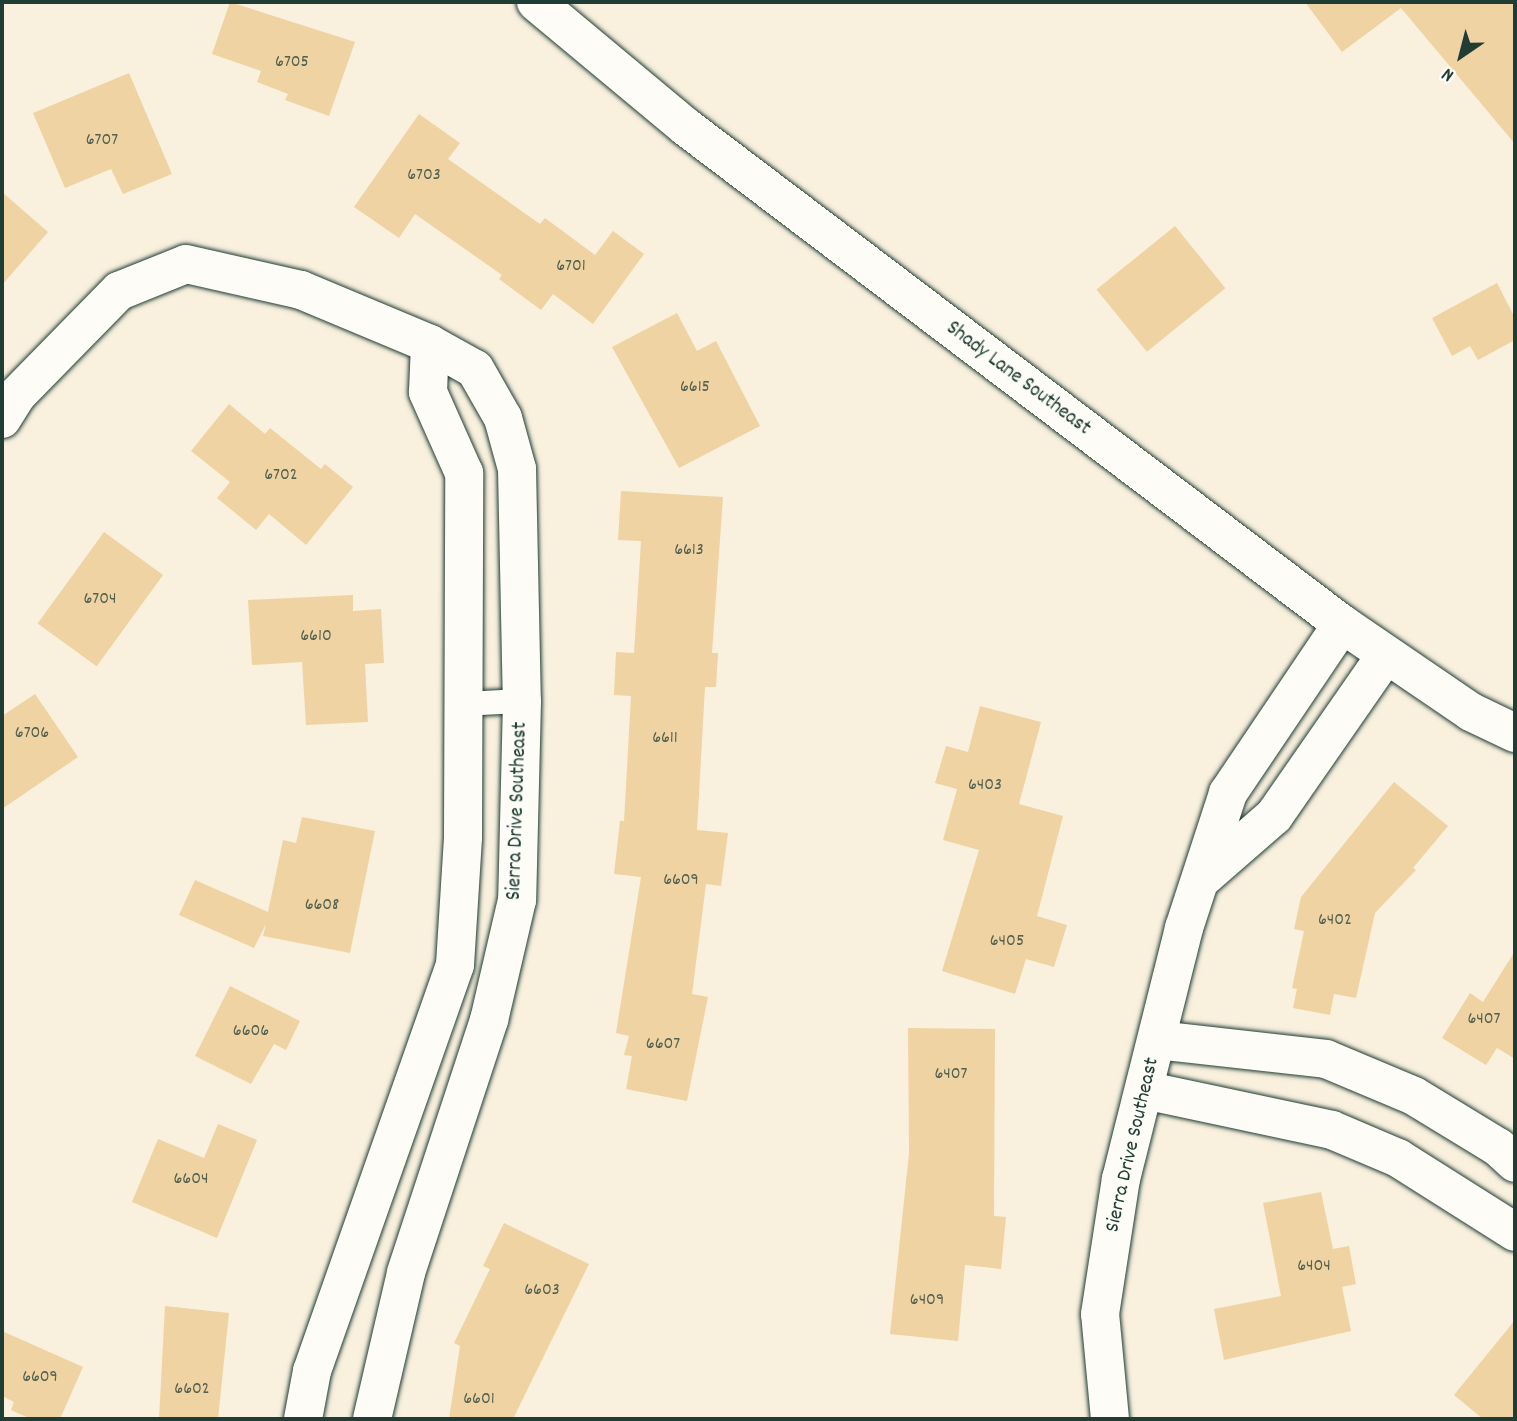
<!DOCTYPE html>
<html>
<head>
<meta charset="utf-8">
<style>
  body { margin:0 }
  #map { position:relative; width:1517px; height:1421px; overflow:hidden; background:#f9f0de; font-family:Dekko,sans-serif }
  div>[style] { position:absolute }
  .building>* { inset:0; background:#efd3a3; transform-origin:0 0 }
  .roads { filter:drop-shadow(0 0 2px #1f3d34) drop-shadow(0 0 2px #1f3d34) }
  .service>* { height:24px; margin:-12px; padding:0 12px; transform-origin:12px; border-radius:12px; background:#fdfcf7 }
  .minor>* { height:38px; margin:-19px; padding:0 19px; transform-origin:19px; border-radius:19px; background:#fdfcf7 }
  .tertiary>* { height:38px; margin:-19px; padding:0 19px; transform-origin:19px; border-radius:19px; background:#fdfcf7 }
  span { translate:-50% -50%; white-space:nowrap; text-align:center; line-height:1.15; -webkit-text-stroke:6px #fdfcf7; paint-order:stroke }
  .number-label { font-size:18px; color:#536250 }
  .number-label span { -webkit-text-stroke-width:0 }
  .street-label { font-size:21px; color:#1f3d34 }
  .frame { position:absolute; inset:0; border:4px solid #1f3d34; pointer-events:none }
  .north { position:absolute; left:1426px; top:21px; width:70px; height:70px; -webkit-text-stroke:5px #fdfcf7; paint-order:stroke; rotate:215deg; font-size:19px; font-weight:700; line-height:28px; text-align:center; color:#1f3d34 }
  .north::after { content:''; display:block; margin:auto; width:24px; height:32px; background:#1f3d34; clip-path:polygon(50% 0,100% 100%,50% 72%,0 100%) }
</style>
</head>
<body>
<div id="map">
  <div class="building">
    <div style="clip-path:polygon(230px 2px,355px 42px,329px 116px,285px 100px,288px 94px,257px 82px,261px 71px,212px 54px)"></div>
    <div style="clip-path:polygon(1305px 2px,1515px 2px,1515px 144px,1401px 8px,1342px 52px)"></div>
    <div style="clip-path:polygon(129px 73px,172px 174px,123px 194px,111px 169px,65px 188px,33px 113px)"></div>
    <div style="clip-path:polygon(419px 114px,460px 143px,448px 159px,540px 224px,545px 218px,595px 255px,613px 231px,644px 254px,593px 324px,553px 294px,541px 310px,499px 279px,502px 275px,415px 214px,399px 238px,354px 207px)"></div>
    <div style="clip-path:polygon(2px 192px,48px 232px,2px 285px)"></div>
    <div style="left:1175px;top:226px;width:80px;height:101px;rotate:51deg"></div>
    <div style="clip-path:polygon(1497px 283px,1515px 318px,1515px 340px,1478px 360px,1470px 346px,1452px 356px,1432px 318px)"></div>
    <div style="clip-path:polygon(677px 313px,697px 351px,716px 341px,760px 426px,679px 468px,612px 347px)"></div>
    <div style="clip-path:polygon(229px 404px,265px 434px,270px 428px,321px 469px,325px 464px,353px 487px,306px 545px,269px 514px,256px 530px,217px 498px,230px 482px,191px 451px)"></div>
    <div style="clip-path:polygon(621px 491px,723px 497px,712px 653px,718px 653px,716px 687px,705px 687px,697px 830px,728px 833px,721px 886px,706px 884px,692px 994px,708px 997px,687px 1101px,626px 1089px,632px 1056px,624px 1055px,629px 1036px,616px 1033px,641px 877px,614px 874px,620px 821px,624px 821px,631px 696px,614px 695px,616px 652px,634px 653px,641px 541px,618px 540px)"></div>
    <div style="left:104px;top:532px;width:73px;height:113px;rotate:36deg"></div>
    <div style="clip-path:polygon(353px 595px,353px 611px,381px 609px,384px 663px,365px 664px,368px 722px,306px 725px,302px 662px,252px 665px,248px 600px)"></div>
    <div style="clip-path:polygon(35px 694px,78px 757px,2px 809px,2px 716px)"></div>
    <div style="clip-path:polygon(980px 706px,1041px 722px,1019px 804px,1063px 816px,1037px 916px,1067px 925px,1054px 967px,1026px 959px,1015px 994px,942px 971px,979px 850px,943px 840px,957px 789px,935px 783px,946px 746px,968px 752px)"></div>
    <div style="clip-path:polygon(1394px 782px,1448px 826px,1413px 868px,1416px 870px,1375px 913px,1356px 998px,1334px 994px,1330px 1015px,1293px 1008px,1297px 989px,1292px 988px,1304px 931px,1294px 929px,1301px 897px)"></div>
    <div style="clip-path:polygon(302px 817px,375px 831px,350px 953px,263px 936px,266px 924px,254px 948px,179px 915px,195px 880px,268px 912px,283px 840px,296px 843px)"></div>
    <div style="clip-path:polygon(1515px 951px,1515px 1059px,1497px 1048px,1486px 1065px,1442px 1038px,1470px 993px,1483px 1002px)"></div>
    <div style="clip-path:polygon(230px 986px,300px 1021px,286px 1050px,274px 1044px,251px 1084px,195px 1056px)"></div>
    <div style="clip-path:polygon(908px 1028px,995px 1029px,994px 1216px,1006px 1217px,1001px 1269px,965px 1265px,958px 1341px,890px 1334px,909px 1153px)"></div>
    <div style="clip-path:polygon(218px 1124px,257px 1140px,217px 1238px,132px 1202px,158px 1139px,204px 1158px)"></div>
    <div style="clip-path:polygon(1321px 1192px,1333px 1249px,1349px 1246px,1356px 1284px,1342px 1287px,1351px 1331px,1224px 1360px,1214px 1309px,1281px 1296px,1263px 1203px)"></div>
    <div style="clip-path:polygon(504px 1223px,589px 1264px,513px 1419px,449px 1419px,460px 1346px,454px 1343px,490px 1269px,483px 1266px)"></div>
    <div style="clip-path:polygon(165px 1306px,229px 1313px,218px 1419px,159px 1419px)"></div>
    <div style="clip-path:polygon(1515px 1320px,1515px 1419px,1483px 1419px,1454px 1395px)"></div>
    <div style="clip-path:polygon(2px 1331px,83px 1367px,60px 1419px,31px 1419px,11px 1410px,14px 1402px,2px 1396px)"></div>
  </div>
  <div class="roads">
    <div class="service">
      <div style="left:464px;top:704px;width:58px;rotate:-3deg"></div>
    </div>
    <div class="minor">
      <div style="left:2px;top:419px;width:28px;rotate:-58deg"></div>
      <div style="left:17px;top:395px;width:146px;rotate:-45.6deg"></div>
      <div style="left:119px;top:291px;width:72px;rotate:-21.9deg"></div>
      <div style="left:186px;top:264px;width:118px;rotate:12.7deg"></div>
      <div style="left:301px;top:290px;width:140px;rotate:22.7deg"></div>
      <div style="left:430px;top:344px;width:51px;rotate:29.1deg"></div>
      <div style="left:475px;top:369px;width:56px;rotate:60.3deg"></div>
      <div style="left:503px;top:418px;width:53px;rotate:74.6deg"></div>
      <div style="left:517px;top:469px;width:232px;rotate:88.8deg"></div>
      <div style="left:522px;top:701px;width:199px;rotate:91.4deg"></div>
      <div style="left:517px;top:900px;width:123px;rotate:103.1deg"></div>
      <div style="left:489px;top:1020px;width:266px;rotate:108.2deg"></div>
      <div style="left:406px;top:1273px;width:150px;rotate:103.1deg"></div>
      <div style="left:1204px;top:877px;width:93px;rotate:-41.1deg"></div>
      <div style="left:1274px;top:816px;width:196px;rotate:-55.2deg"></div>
      <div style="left:1157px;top:1040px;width:170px;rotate:6.4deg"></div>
      <div style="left:1326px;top:1059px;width:95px;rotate:22.8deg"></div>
      <div style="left:1414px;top:1096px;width:98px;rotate:31.3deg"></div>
      <div style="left:1498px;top:1147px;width:23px;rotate:43deg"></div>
      <div style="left:1144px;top:1090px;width:192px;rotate:12deg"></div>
      <div style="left:1332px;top:1130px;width:72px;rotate:23deg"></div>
      <div style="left:1398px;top:1158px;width:138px;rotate:32.3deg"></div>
      <div style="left:303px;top:1419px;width:49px;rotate:-79.4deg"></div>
      <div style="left:312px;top:1371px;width:430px;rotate:-70.6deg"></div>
      <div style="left:455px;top:965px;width:128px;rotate:-86.4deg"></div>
      <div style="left:463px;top:837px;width:364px;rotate:-89.8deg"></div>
      <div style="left:464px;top:473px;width:89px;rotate:-114deg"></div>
      <div style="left:428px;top:392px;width:48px;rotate:-87.6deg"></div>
      <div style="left:1110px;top:1419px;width:105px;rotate:-95.4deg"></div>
      <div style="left:1100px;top:1314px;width:137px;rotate:-81.2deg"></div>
      <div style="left:1121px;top:1179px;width:259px;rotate:-75.9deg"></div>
      <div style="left:1184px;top:928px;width:142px;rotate:-71.9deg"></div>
      <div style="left:1228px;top:793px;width:204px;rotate:-56deg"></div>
    </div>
    <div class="tertiary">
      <div style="left:536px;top:2px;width:195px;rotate:39.8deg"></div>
      <div style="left:686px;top:127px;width:823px;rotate:37.15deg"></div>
      <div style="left:1342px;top:624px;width:156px;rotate:34.3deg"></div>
      <div style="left:1471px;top:712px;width:49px;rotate:25.5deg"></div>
    </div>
  </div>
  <div class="number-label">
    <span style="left:292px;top:63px">6705</span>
    <span style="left:102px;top:141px">6707</span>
    <span style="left:424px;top:176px">6703</span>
    <span style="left:571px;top:267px">6701</span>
    <span style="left:695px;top:388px">6615</span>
    <span style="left:281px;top:476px">6702</span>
    <span style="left:689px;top:551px">6613</span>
    <span style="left:100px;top:600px">6704</span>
    <span style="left:316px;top:637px">6610</span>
    <span style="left:32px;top:734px">6706</span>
    <span style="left:665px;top:739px">6611</span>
    <span style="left:985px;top:786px">6403</span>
    <span style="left:681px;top:881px">6609</span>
    <span style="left:322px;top:906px">6608</span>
    <span style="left:1335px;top:921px">6402</span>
    <span style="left:1007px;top:942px">6405</span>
    <span style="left:1484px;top:1020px">6407</span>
    <span style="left:251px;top:1032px">6606</span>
    <span style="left:663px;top:1045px">6607</span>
    <span style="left:951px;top:1075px">6407</span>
    <span style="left:191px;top:1180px">6604</span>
    <span style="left:1314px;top:1267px">6404</span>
    <span style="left:542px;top:1291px">6603</span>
    <span style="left:927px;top:1301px">6409</span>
    <span style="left:40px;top:1378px">6609</span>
    <span style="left:192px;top:1390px">6602</span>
    <span style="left:479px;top:1400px">6601</span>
  </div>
  <div class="street-label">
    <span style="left:1018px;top:379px;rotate:37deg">Shady Lane Southeast</span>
    <span style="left:518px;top:811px;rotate:-88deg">Sierra Drive Southeast</span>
    <span style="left:1133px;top:1145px;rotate:-77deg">Sierra Drive Southeast</span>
  </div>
  <div class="frame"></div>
  <div class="north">N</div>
</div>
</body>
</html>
